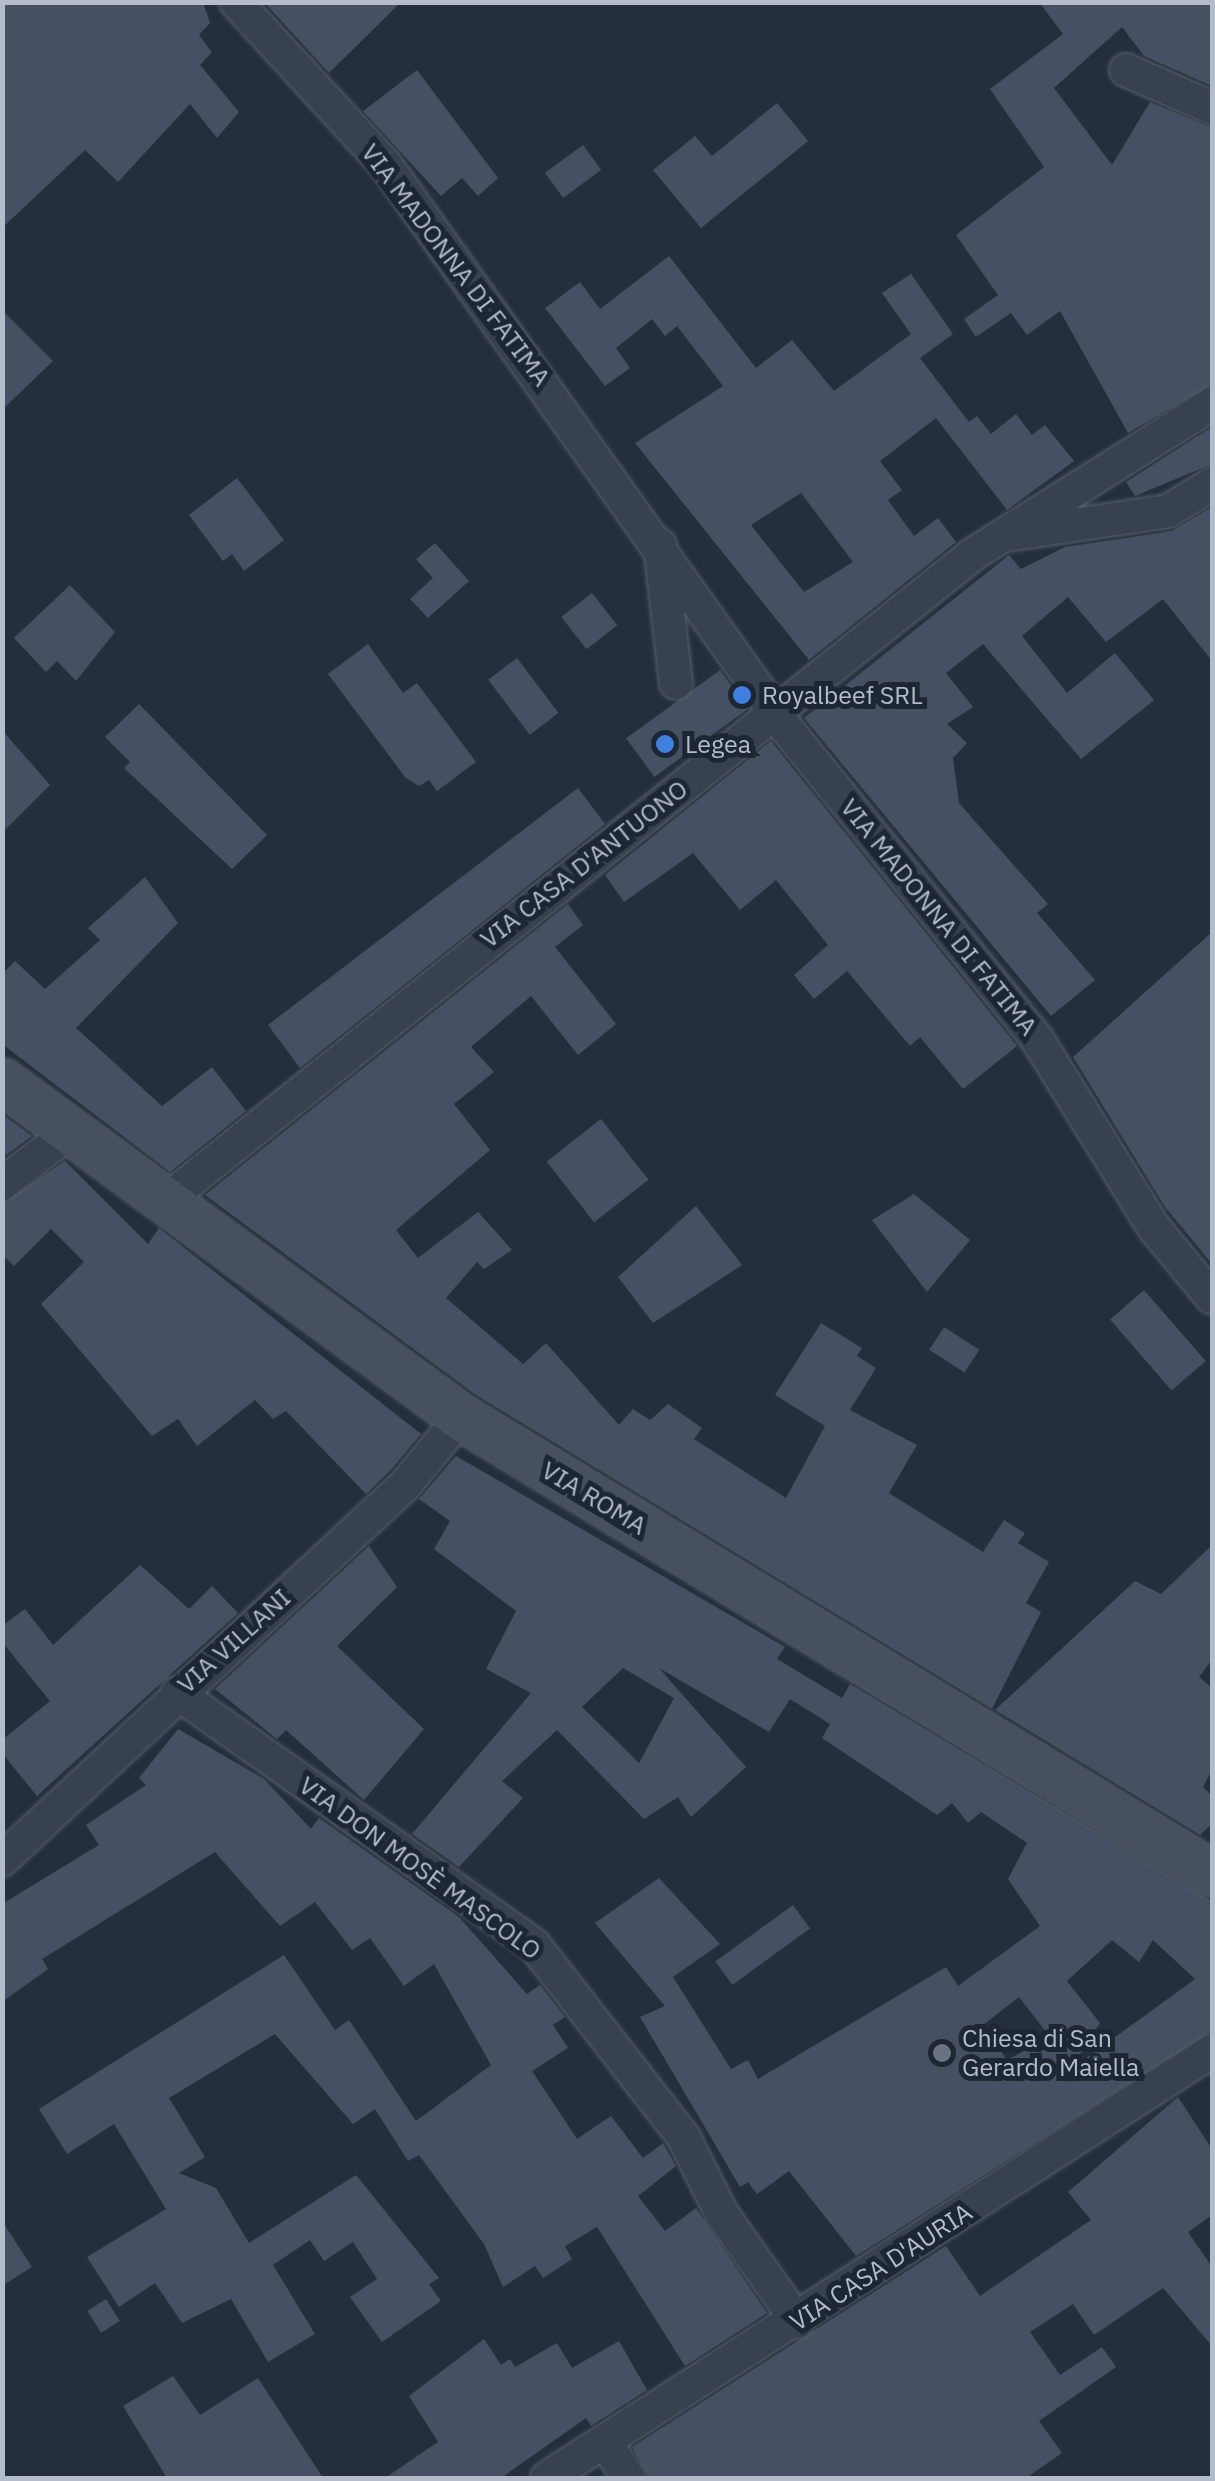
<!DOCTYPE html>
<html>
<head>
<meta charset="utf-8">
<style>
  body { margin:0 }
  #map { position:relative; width:1215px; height:2481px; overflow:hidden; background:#242f3e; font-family:"IBM Plex Sans",sans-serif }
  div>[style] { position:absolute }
  .building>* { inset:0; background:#455162; transform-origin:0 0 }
  .roads { filter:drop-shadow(0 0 2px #565f6c) drop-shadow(0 0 2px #565f6c) }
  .street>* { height:32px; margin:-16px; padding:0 16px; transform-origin:16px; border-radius:16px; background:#38414e }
  .secondary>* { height:45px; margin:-22.5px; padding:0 22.5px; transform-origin:22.5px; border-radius:22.5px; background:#465061 }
  .dots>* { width:28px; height:28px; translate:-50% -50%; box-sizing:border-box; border:5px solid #1d2633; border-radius:50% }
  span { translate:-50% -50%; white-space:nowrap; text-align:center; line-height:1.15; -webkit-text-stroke:10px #1d2633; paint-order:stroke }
  .street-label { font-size:25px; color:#b4bcc9 }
  .poi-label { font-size:25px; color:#b4bcc9 }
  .left { translate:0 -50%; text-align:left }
  .frame { position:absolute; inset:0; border:5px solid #b4bcc9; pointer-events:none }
</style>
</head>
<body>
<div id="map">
  <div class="building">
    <div style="clip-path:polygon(2px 2px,203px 2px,210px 23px,199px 35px,212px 52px,200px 65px,239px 112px,217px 138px,190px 104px,118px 182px,85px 150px,2px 228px)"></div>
    <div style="clip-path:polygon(264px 2px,401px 2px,329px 73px)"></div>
    <div style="clip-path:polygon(1039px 2px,1212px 2px,1212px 86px,1144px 56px,1122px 27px,1054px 88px,1112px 165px,1150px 102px,1212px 128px,1212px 384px,1128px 433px,1060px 311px,1027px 335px,1011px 313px,976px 337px,964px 319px,998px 295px,956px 235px,1044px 167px,990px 89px,1063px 34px)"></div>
    <div style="clip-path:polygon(417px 70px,498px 178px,478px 196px,462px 178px,441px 196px,363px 111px)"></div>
    <div style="clip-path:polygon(777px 103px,808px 141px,701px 228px,653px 170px,695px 136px,712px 156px)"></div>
    <div style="left:583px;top:145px;width:31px;height:47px;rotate:54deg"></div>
    <div style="clip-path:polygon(evenodd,669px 256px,756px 368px,792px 340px,834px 391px,911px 334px,882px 293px,911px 274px,953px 334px,920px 358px,969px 422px,977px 416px,991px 434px,1016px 414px,1032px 435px,1045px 425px,1074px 461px,1007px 510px,936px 418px,880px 461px,902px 490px,888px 500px,914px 536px,938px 518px,956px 542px,809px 660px,635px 443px,723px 386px,677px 326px,665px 336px,652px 319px,616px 348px,630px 368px,605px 386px,545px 308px,580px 282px,600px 309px,669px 256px,801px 493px,853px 562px,804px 592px,751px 525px,801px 493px)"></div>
    <div style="clip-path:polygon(2px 310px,53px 361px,2px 410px)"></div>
    <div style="clip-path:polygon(1212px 427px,1212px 464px,1135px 496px,1126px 482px)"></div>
    <div style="clip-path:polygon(237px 478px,284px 540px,244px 571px,232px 554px,223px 561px,189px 515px)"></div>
    <div style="clip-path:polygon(1212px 507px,1212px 661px,1163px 599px,1106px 642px,1068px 597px,1022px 636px,1067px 693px,1115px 653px,1154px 700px,1081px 759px,983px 644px,946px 673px,973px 707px,947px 724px,967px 743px,953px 758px,959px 803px,1048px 904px,1037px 913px,1095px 980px,1051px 1016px,804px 718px,1009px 555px,1021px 569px,1065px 547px,1172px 531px)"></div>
    <div style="clip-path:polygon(435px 543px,469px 581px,428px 618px,410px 599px,433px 578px,416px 559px)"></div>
    <div style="clip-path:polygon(70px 585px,115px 632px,76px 681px,57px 661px,46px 672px,14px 638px)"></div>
    <div style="left:592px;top:593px;width:41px;height:39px;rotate:52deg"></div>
    <div style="clip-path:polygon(368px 644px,403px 693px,417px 683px,476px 762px,437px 791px,429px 780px,419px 786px,405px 777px,328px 674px)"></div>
    <div style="left:517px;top:658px;width:69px;height:36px;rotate:53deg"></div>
    <div style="left:720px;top:670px;width:48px;height:116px;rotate:54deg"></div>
    <div style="clip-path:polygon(139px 704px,267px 835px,232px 869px,124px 768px,130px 762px,105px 737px)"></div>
    <div style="clip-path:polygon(2px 730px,50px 785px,2px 833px)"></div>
    <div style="clip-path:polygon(771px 741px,1017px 1046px,963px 1089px,920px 1037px,910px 1046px,847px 971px,814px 999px,794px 975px,828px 945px,776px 880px,740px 910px,693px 853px,624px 902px,605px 875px)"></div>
    <div style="clip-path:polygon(578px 788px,605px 824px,300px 1068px,268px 1025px)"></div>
    <div style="clip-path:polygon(145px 877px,178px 923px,76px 1028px,162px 1106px,212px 1067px,246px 1111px,170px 1172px,2px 1044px,2px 974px,15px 961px,45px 989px,100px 940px,88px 928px)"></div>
    <div style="clip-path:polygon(568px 904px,583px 925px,555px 947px,616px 1024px,578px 1055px,531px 996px,471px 1047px,494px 1072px,454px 1104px,490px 1150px,396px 1230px,418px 1258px,478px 1212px,512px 1250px,484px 1269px,477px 1262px,446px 1298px,523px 1364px,546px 1343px,619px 1425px,633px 1409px,650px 1420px,668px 1404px,702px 1428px,694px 1439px,786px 1498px,825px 1426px,775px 1395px,821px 1323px,862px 1348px,857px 1356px,876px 1368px,850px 1410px,917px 1445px,889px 1493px,983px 1552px,1004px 1520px,1025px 1533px,1018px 1543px,1049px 1562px,1026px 1603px,1041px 1612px,992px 1709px,476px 1395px,205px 1195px)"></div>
    <div style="clip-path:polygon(1212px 932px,1212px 1264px,1165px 1207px,1073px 1057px)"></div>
    <div style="clip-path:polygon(2px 1114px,32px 1136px,2px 1158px)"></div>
    <div style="left:601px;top:1119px;width:77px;height:69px;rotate:52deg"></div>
    <div style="clip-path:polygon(65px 1161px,148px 1244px,159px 1228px,421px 1434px,391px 1470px,366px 1494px,286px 1411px,273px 1419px,255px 1400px,197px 1446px,178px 1419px,152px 1436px,41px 1304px,84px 1262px,51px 1229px,14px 1266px,2px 1255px,2px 1204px)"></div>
    <div style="clip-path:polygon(914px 1194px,970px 1240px,927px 1292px,872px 1220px)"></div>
    <div style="clip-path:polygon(696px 1206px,742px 1265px,653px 1323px,618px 1277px)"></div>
    <div style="left:1144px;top:1290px;width:94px;height:45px;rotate:49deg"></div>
    <div style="left:944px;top:1327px;width:42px;height:27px;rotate:33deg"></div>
    <div style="clip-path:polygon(evenodd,456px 1456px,785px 1647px,777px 1659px,842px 1698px,850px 1684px,1212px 1901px,1212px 2031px,856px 2256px,789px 2171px,757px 2194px,748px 2182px,740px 2187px,640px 2017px,665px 2006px,595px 1923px,659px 1878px,720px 1944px,673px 1977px,731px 2069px,748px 2060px,758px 2079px,946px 1967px,958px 1986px,1040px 1926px,1008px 1879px,1027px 1843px,981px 1812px,968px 1823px,952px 1803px,937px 1815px,822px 1738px,830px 1724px,790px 1699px,769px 1732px,659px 1668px,746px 1767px,691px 1817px,678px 1797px,644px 1819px,557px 1730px,502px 1781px,523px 1798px,459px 1867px,412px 1834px,531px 1693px,486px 1669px,516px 1611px,434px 1549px,450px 1521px,419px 1499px,456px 1456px,623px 1668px,674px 1698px,639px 1763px,582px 1707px,623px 1668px,456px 1456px,1112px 1940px,1139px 1962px,1153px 1940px,1195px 1979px,1070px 2070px,1100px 2023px,1067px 1981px,1112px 1940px,456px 1456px,1019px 1997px,1050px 2037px,1007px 2060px,983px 2025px,1019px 1997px)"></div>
    <div style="clip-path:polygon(1212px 1545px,1212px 1660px,1199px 1677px,1212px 1688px,1212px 1770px,1203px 1787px,1212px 1796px,1212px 1824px,1200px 1835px,995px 1710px,1135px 1581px,1161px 1594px)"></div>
    <div style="clip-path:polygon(369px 1546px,397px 1587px,337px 1646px,424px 1729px,364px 1800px,286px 1730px,277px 1739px,215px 1689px)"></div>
    <div style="clip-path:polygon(140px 1565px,189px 1609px,212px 1586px,238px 1613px,37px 1796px,2px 1753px,2px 1740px,50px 1701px,2px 1642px,2px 1626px,25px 1609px,53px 1645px)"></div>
    <div style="clip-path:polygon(178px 1729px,264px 1779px,311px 1829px,319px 1818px,459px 1917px,527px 1994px,540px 1985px,565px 2017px,553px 2025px,568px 2048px,532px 2071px,577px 2139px,611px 2116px,643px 2158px,663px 2143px,676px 2166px,638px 2196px,665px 2231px,696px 2208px,767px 2313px,685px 2366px,597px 2227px,565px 2246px,572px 2259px,543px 2278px,535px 2266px,503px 2287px,484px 2244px,419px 2155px,408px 2161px,375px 2109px,353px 2124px,275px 2034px,169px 2098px,205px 2157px,179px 2173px,216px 2188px,249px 2243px,356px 2175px,439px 2278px,429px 2284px,441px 2301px,382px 2342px,350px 2297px,377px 2279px,353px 2242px,324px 2261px,310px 2240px,273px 2265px,315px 2334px,268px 2362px,231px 2299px,182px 2323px,155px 2283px,119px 2307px,87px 2257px,166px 2209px,114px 2124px,67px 2154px,39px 2109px,284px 1955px,335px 2030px,349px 2020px,416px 2121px,491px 2065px,434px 1964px,404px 1986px,370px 1938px,352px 1950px,315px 1902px,280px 1926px,215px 1852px,42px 1959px,48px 1969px,2px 2002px,2px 1904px,99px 1845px,86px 1825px,146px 1785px,139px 1778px)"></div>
    <div style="left:793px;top:1905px;width:29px;height:96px;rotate:54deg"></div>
    <div style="clip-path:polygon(1178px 2097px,1212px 2149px,1212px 2215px,1188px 2232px,1212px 2267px,1212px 2346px,1163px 2288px,1094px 2335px,1073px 2304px,1030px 2332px,1060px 2375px,1102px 2347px,1116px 2367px,1039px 2421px,1062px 2453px,1026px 2478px,649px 2478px,632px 2447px,946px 2246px,980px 2296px,1091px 2220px,1068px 2192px)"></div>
    <div style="clip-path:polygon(2px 2221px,32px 2267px,2px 2286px)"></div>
    <div style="left:106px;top:2299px;width:26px;height:22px;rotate:58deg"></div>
    <div style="clip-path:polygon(484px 2339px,501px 2365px,510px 2359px,515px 2367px,557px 2343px,572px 2368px,619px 2341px,647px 2390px,591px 2426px,586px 2418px,501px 2478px,385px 2478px,438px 2442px,409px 2396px)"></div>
    <div style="clip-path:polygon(173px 2376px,200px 2415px,258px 2378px,323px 2478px,167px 2478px,123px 2406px)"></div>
  </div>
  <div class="roads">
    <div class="street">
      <div style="left:236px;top:2px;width:220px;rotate:47.4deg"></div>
      <div style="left:385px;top:164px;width:692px;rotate:54.59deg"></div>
      <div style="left:786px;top:728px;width:400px;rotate:51.1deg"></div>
      <div style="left:1037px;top:1039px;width:224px;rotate:58.2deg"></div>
      <div style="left:1155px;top:1229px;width:89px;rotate:50.4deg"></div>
      <div style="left:1126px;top:70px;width:94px;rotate:23.8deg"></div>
      <div style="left:1013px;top:534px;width:157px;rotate:-8.4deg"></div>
      <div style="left:1168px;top:511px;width:52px;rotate:-31.5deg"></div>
      <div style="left:660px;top:545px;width:139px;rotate:83.4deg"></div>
      <div style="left:2px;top:1184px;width:84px;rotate:-37.3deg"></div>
      <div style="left:163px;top:1203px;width:1037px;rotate:-38.69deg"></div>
      <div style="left:972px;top:555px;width:284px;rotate:-32.2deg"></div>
      <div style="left:177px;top:1693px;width:437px;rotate:35.2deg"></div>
      <div style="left:534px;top:1945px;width:244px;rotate:52.1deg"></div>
      <div style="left:684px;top:2138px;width:85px;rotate:63.4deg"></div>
      <div style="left:722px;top:2214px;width:132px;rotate:54.9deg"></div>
      <div style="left:2px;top:1860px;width:552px;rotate:-42.94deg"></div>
      <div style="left:406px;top:1484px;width:87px;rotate:-50.6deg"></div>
      <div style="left:605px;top:2442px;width:43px;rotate:56.3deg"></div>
      <div style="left:547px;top:2478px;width:790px;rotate:-32.7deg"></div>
    </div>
    <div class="secondary">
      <div style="left:2px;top:1081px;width:569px;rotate:36.21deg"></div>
      <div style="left:461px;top:1417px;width:879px;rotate:31.27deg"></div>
    </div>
  </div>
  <div class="dots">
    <div style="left:742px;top:695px;background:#3f7fe0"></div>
    <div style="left:665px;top:744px;background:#3f7fe0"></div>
    <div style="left:942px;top:2053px;background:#6b7280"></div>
  </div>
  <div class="street-label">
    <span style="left:456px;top:265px;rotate:53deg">VIA MADONNA DI FATIMA</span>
    <span style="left:584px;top:864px;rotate:-38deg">VIA CASA D'ANTUONO</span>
    <span style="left:939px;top:917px;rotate:51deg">VIA MADONNA DI FATIMA</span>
    <span style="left:594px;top:1498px;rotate:31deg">VIA ROMA</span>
    <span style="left:234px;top:1641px;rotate:-42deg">VIA VILLANI</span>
    <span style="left:420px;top:1868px;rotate:36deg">VIA DON MOSÈ MASCOLO</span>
    <span style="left:881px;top:2267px;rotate:-33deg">VIA CASA D'AURIA</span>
  </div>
  <div class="poi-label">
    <span class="left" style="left:762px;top:695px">Royalbeef SRL</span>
    <span class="left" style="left:685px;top:744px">Legea</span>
    <span class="left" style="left:962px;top:2053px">Chiesa di San<br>Gerardo Maiella</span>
  </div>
  <div class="frame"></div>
</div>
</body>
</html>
